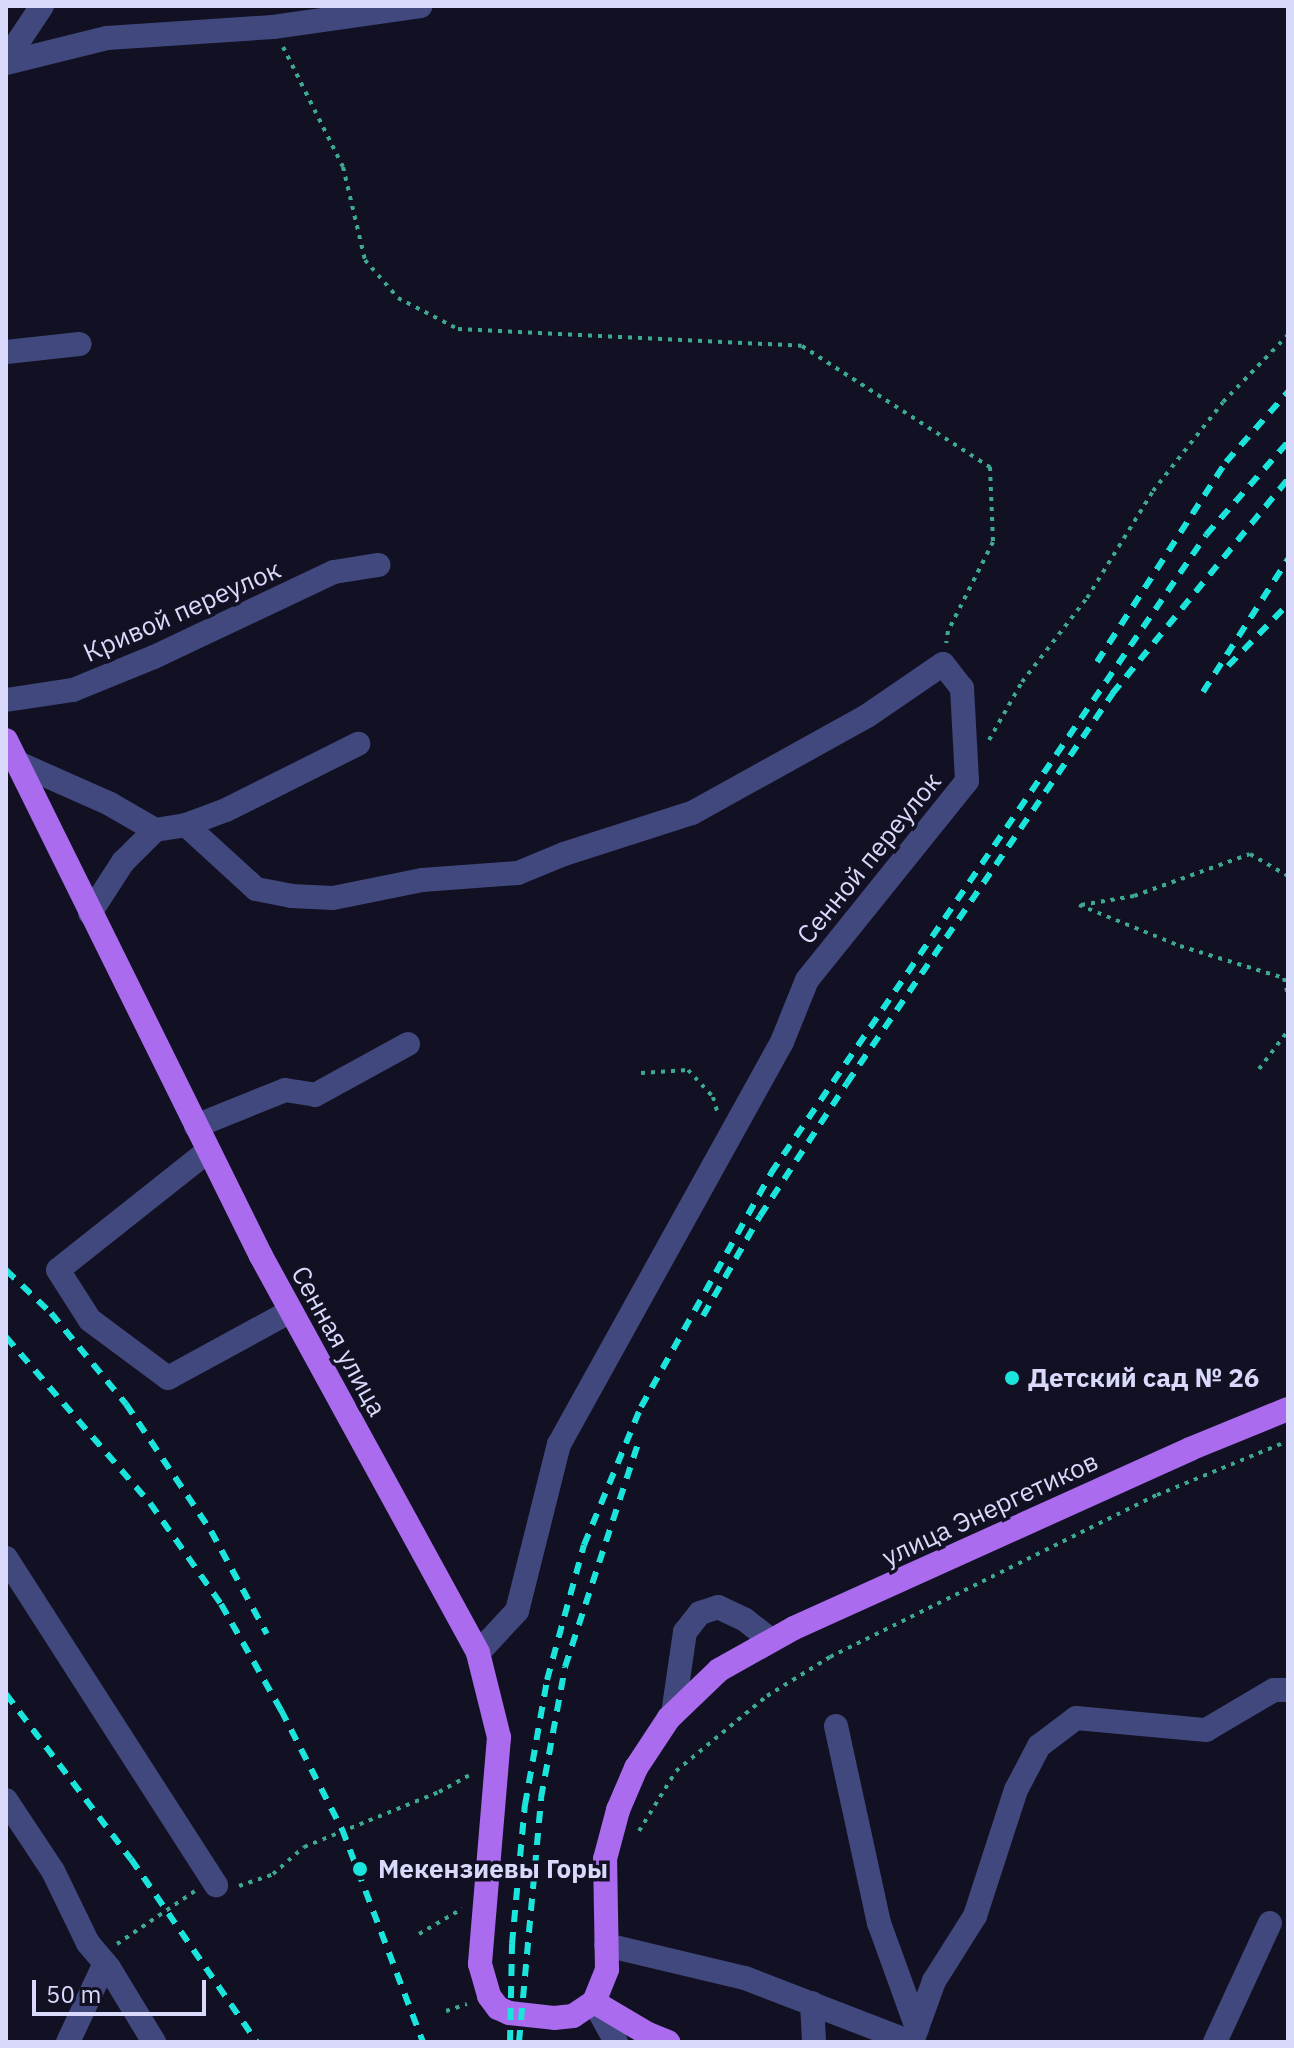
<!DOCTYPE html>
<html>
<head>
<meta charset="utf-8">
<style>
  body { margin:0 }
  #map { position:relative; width:1294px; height:2048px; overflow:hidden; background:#121123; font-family:"IBM Plex Sans",sans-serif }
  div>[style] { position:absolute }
  .path>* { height:4px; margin-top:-2px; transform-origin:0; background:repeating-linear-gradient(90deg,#3da993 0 4px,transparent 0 10px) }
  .minor>* { height:24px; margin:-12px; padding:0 12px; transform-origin:12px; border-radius:12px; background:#41487d }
  .major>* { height:24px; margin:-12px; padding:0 12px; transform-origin:12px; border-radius:12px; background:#aa6bee }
  .rail>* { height:6px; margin-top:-3px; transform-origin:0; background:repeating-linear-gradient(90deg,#1ae4db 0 12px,transparent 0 22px) }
  .dots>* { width:22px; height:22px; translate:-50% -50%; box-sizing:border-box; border:4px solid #121123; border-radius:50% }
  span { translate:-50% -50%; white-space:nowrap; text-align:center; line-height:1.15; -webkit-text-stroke:7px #121123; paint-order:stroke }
  .street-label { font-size:26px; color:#d8d9fb }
  .poi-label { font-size:26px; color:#d8d9fb; font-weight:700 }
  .left { translate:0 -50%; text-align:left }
  .frame { position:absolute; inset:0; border:8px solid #d8d9fb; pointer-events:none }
  .scale { position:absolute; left:32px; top:1980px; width:174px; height:36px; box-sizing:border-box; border:4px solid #d8d9fb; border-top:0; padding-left:10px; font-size:24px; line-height:28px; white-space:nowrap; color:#d8d9fb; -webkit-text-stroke:6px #121123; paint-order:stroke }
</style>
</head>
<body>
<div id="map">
  <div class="path">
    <div style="left:283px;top:47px;width:134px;rotate:63.4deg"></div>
    <div style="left:343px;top:167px;width:96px;rotate:76.7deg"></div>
    <div style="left:365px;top:260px;width:50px;rotate:49deg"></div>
    <div style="left:398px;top:298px;width:68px;rotate:27.3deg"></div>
    <div style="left:458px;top:329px;width:344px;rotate:2.8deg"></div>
    <div style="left:802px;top:346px;width:224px;rotate:32.8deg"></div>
    <div style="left:990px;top:467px;width:75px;rotate:87.7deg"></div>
    <div style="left:993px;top:542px;width:100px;rotate:116.8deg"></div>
    <div style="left:948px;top:631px;width:12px;rotate:99deg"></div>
    <div style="left:989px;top:740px;width:67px;rotate:-60.4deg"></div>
    <div style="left:1022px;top:682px;width:106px;rotate:-52.3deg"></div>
    <div style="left:1087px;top:598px;width:126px;rotate:-58.3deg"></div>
    <div style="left:1153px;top:491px;width:113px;rotate:-51.8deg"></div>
    <div style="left:1223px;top:402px;width:93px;rotate:-45.9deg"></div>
    <div style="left:1079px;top:905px;width:109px;rotate:22.1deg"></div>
    <div style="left:1180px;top:946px;width:109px;rotate:17.1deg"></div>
    <div style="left:1284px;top:978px;width:17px;rotate:77deg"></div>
    <div style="left:1081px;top:905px;width:54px;rotate:-9.6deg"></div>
    <div style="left:1134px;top:896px;width:123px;rotate:-19.9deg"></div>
    <div style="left:1250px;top:854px;width:44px;rotate:30.1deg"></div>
    <div style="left:1259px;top:1069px;width:48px;rotate:-52.7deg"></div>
    <div style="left:641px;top:1073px;width:47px;rotate:-3.7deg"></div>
    <div style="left:688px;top:1070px;width:37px;rotate:47deg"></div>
    <div style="left:713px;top:1097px;width:15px;rotate:74deg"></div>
    <div style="left:639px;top:1831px;width:70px;rotate:-58.3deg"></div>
    <div style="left:676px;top:1771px;width:118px;rotate:-39.5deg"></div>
    <div style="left:767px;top:1696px;width:74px;rotate:-31.8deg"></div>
    <div style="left:830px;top:1657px;width:365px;rotate:-26.4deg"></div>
    <div style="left:1157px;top:1495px;width:142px;rotate:-22.4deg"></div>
    <div style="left:239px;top:1886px;width:36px;rotate:-19deg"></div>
    <div style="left:273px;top:1874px;width:41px;rotate:-41.1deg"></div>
    <div style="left:304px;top:1847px;width:146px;rotate:-22.2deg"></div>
    <div style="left:439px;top:1792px;width:39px;rotate:-29deg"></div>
    <div style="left:419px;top:1934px;width:50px;rotate:-30.2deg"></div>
    <div style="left:117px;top:1944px;width:94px;rotate:-34.2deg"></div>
    <div style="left:446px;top:2011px;width:22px;rotate:-18deg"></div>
  </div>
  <div class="minor">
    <div style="left:6px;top:60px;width:65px;rotate:-56.3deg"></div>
    <div style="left:6px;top:63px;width:104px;rotate:-13.9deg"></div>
    <div style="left:107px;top:38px;width:166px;rotate:-3.8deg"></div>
    <div style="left:273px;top:27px;width:149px;rotate:-8.1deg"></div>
    <div style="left:6px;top:352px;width:74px;rotate:-6.2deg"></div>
    <div style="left:6px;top:700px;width:68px;rotate:-8.5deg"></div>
    <div style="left:73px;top:690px;width:87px;rotate:-22.2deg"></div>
    <div style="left:154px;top:657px;width:199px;rotate:-25.3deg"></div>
    <div style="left:334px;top:572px;width:45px;rotate:-9deg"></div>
    <div style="left:18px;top:763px;width:101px;rotate:24deg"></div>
    <div style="left:110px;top:804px;width:52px;rotate:30deg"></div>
    <div style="left:186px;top:825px;width:95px;rotate:42.4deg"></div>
    <div style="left:256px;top:889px;width:36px;rotate:11deg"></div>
    <div style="left:291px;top:896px;width:42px;rotate:2.7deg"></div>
    <div style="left:333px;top:898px;width:91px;rotate:-11.4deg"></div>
    <div style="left:422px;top:880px;width:96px;rotate:-4.2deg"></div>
    <div style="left:518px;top:873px;width:50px;rotate:-22.4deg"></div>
    <div style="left:564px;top:854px;width:134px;rotate:-17.8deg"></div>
    <div style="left:692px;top:813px;width:200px;rotate:-29deg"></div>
    <div style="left:867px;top:716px;width:92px;rotate:-34.4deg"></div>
    <div style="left:943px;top:664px;width:31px;rotate:52deg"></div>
    <div style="left:962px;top:688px;width:93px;rotate:86.9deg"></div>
    <div style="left:967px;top:781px;width:255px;rotate:128.8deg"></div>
    <div style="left:807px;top:980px;width:67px;rotate:112deg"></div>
    <div style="left:782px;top:1042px;width:460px;rotate:119deg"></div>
    <div style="left:559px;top:1444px;width:172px;rotate:104.1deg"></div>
    <div style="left:517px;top:1611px;width:57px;rotate:132.9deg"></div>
    <div style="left:90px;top:913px;width:61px;rotate:-57.1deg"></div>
    <div style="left:123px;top:862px;width:45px;rotate:-45deg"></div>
    <div style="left:155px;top:830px;width:31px;rotate:-9deg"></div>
    <div style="left:186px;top:825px;width:43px;rotate:-20.6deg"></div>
    <div style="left:226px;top:810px;width:148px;rotate:-26.6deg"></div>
    <div style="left:196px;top:1126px;width:96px;rotate:-22deg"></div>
    <div style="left:285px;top:1090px;width:30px;rotate:9deg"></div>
    <div style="left:315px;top:1095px;width:106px;rotate:-28.7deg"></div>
    <div style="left:208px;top:1151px;width:191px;rotate:141.6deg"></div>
    <div style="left:58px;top:1270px;width:59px;rotate:57.4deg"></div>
    <div style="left:90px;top:1320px;width:97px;rotate:36.6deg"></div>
    <div style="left:168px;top:1378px;width:140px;rotate:-28.6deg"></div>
    <div style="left:6px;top:1558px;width:389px;rotate:57.3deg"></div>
    <div style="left:673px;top:1714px;width:83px;rotate:-81.7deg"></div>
    <div style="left:685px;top:1632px;width:24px;rotate:-52deg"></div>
    <div style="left:700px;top:1613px;width:19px;rotate:-18deg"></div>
    <div style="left:718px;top:1607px;width:29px;rotate:25deg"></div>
    <div style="left:744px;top:1619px;width:34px;rotate:38deg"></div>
    <div style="left:836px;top:1726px;width:202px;rotate:77.7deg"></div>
    <div style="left:879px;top:1923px;width:112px;rotate:70.1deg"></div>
    <div style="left:6px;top:1800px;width:85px;rotate:56.5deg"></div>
    <div style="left:53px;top:1871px;width:80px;rotate:64.1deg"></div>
    <div style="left:88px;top:1943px;width:33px;rotate:50deg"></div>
    <div style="left:109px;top:1968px;width:87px;rotate:58.7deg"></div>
    <div style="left:606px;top:1945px;width:143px;rotate:13.4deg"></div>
    <div style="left:745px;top:1978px;width:178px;rotate:21.1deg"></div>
    <div style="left:594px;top:2002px;width:46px;rotate:61.2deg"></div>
    <div style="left:812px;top:2003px;width:39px;rotate:87deg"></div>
    <div style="left:68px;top:2042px;width:87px;rotate:-64.9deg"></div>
    <div style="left:912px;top:2042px;width:65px;rotate:-70.2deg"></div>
    <div style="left:934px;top:1981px;width:77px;rotate:-57.8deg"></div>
    <div style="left:975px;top:1916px;width:133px;rotate:-72deg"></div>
    <div style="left:1016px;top:1790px;width:50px;rotate:-62.4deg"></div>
    <div style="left:1039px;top:1746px;width:46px;rotate:-37.1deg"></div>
    <div style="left:1076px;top:1718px;width:131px;rotate:5.3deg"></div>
    <div style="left:1206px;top:1730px;width:79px;rotate:-30.5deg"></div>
    <div style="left:1274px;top:1690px;width:14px"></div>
    <div style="left:1215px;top:2042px;width:131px;rotate:-65.2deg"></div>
  </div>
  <div class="major">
    <div style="left:6px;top:740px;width:576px;rotate:63.7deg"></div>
    <div style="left:261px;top:1256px;width:452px;rotate:61.3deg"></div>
    <div style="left:478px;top:1653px;width:87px;rotate:76deg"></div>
    <div style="left:499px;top:1737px;width:228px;rotate:94.8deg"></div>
    <div style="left:480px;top:1964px;width:33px;rotate:74deg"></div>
    <div style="left:489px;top:1996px;width:15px;rotate:53deg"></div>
    <div style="left:498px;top:2008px;width:12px;rotate:24deg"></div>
    <div style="left:509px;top:2013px;width:45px;rotate:6.3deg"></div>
    <div style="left:554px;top:2018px;width:19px;rotate:-6deg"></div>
    <div style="left:573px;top:2016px;width:25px;rotate:-34deg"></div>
    <div style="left:594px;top:2002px;width:35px;rotate:-68deg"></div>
    <div style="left:607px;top:1969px;width:110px;rotate:-91deg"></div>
    <div style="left:605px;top:1859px;width:51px;rotate:-75.1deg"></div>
    <div style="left:618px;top:1810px;width:46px;rotate:-66.8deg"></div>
    <div style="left:636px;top:1768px;width:60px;rotate:-56.6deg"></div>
    <div style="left:669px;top:1718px;width:69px;rotate:-43.8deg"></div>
    <div style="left:719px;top:1670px;width:86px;rotate:-29.2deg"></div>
    <div style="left:794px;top:1628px;width:435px;rotate:-24.3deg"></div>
    <div style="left:1190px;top:1449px;width:106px;rotate:-22.2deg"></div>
    <div style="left:594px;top:2002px;width:63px;rotate:30.7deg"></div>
    <div style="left:648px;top:2034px;width:22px;rotate:22deg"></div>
  </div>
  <div class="rail">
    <div style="left:1097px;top:662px;width:238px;rotate:-57.2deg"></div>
    <div style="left:1226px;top:462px;width:94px;rotate:-48.5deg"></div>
    <div style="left:1228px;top:666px;width:86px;rotate:-45.9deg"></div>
    <div style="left:1203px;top:692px;width:158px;rotate:-57.4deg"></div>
    <div style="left:6px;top:1270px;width:62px;rotate:43.7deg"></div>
    <div style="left:51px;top:1313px;width:118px;rotate:50.5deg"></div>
    <div style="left:126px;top:1404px;width:153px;rotate:56.2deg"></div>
    <div style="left:211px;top:1531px;width:117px;rotate:61.5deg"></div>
    <div style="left:703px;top:1316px;width:115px;rotate:-60.3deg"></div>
    <div style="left:760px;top:1216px;width:159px;rotate:-56.8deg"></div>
    <div style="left:847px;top:1083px;width:471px;rotate:-55.7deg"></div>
    <div style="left:1112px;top:694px;width:278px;rotate:-50.7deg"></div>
    <div style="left:6px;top:1337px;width:220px;rotate:49.1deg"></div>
    <div style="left:150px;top:1503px;width:123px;rotate:54.9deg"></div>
    <div style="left:221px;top:1604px;width:122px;rotate:60.5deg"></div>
    <div style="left:281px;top:1710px;width:134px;rotate:62.9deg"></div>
    <div style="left:342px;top:1829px;width:228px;rotate:69.2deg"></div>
    <div style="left:6px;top:1694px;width:207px;rotate:52.9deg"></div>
    <div style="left:131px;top:1859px;width:222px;rotate:55.5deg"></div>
    <div style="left:510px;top:2042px;width:98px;rotate:-88.8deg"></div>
    <div style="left:512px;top:1944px;width:140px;rotate:-84.7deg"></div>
    <div style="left:525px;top:1805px;width:127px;rotate:-80deg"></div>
    <div style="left:547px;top:1680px;width:140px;rotate:-74.7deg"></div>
    <div style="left:584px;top:1545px;width:149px;rotate:-67.6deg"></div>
    <div style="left:641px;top:1407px;width:268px;rotate:-60.9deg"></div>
    <div style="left:771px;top:1173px;width:772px;rotate:-55.71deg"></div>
    <div style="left:1206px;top:535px;width:124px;rotate:-48.6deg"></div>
    <div style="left:519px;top:2042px;width:245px;rotate:-84.8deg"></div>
    <div style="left:541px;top:1798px;width:133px;rotate:-79.6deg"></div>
    <div style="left:565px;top:1667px;width:238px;rotate:-71.9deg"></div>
  </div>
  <div class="dots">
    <div style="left:1012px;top:1378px;background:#1ae4db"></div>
    <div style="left:360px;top:1869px;background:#1ae4db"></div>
  </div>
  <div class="street-label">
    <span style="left:182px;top:611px;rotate:-24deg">Кривой переулок</span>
    <span style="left:869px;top:858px;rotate:-51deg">Сенной переулок</span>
    <span style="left:339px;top:1341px;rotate:61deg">Сенная улица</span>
    <span style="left:990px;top:1509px;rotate:-25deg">улица Энергетиков</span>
  </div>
  <div class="poi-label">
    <span class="left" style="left:1028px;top:1378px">Детский сад № 26</span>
    <span class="left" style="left:378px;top:1869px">Мекензиевы Горы</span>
  </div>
  <div class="frame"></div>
  <div class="scale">50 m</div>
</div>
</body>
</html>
